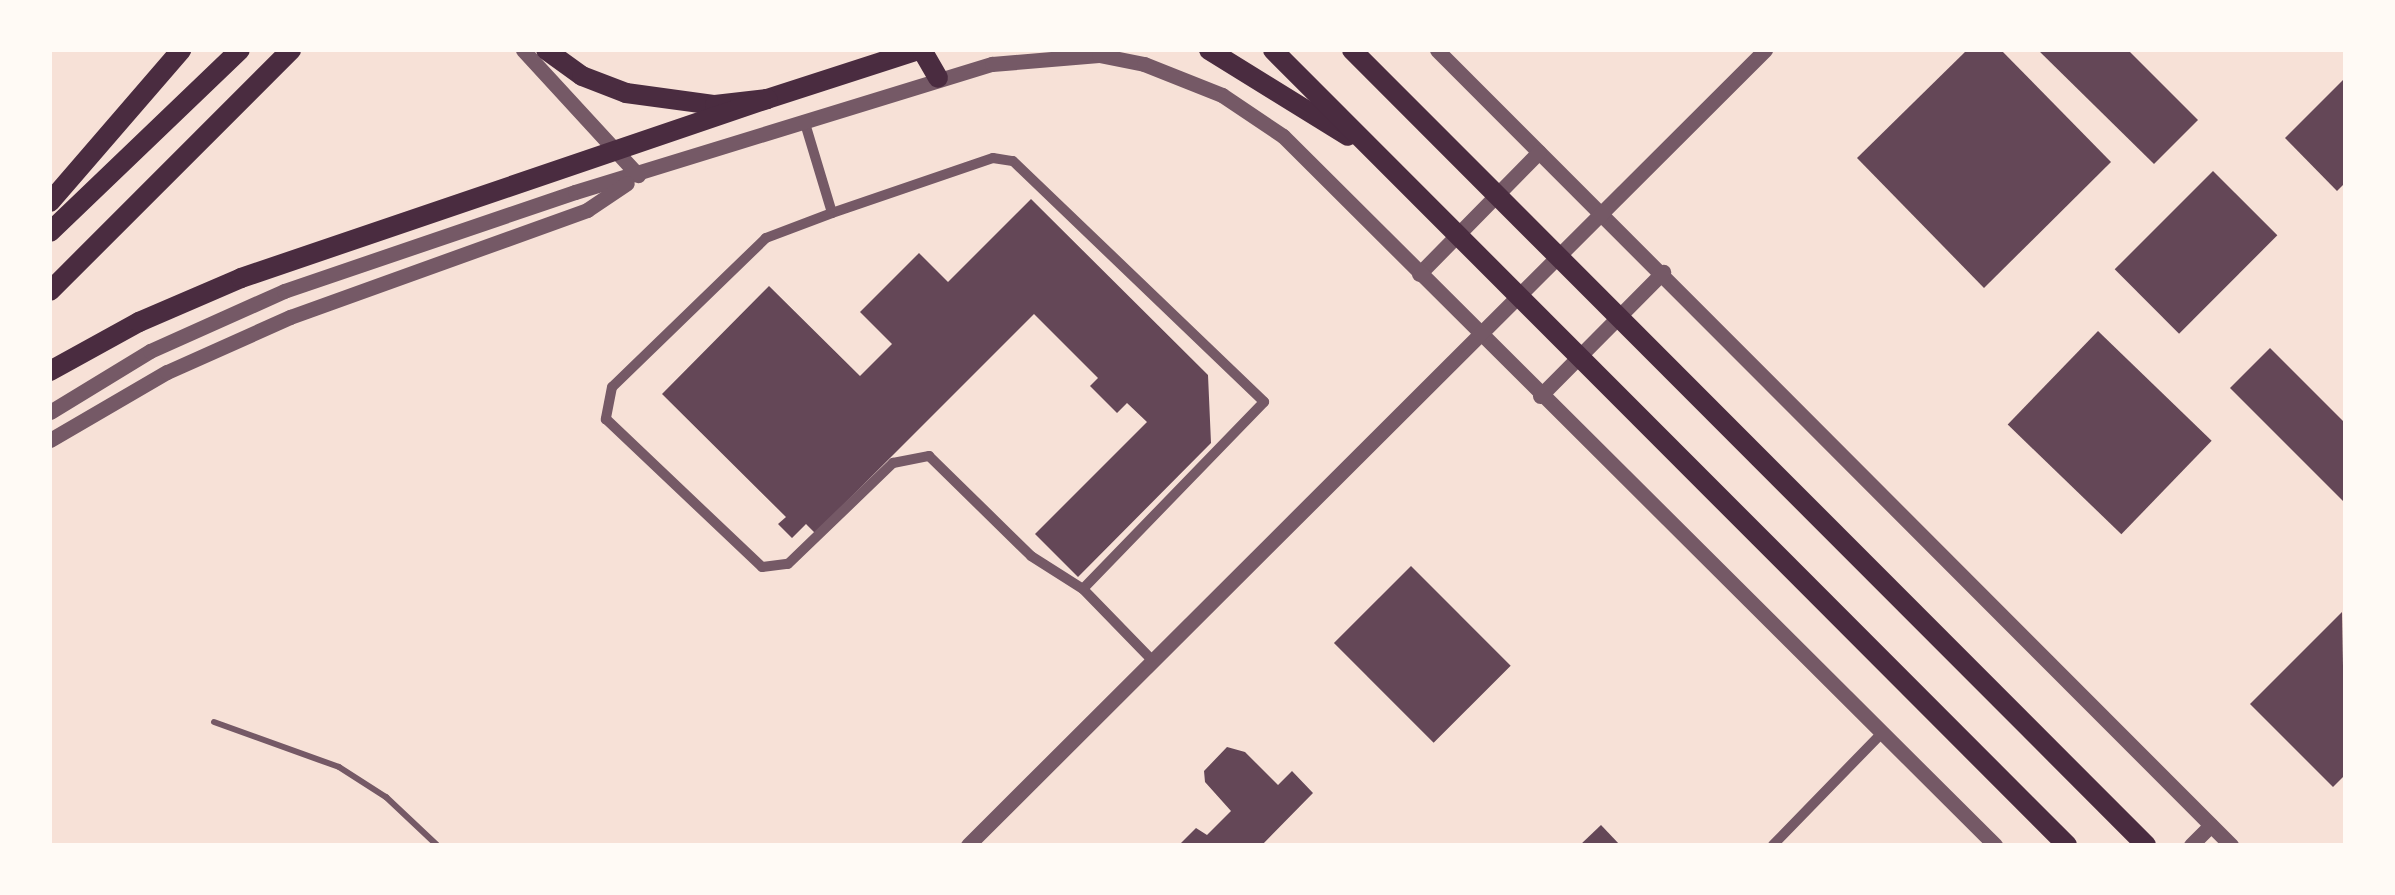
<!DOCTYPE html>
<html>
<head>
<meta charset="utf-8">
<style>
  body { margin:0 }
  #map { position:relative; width:2395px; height:895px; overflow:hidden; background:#f7e1d7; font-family:Bitter,serif }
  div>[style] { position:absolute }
  .building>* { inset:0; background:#644757; transform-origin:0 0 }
  .service>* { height:6px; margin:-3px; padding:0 3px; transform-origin:3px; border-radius:3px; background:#755966 }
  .minor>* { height:10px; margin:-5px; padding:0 5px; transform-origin:5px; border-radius:5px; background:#755966 }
  .tertiary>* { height:15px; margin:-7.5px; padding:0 7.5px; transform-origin:7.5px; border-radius:7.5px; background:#755966 }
  .trunk>* { height:20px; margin:-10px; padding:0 10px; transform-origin:10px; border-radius:10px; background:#4a2c40 }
  span { translate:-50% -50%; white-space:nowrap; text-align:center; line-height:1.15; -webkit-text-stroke:10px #fffaf5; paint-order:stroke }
  .frame { position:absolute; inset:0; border:52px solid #fffaf5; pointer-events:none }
</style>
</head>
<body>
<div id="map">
  <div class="building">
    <div style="clip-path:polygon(1967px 50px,2001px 50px,2111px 162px,1984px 288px,1857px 158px)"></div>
    <div style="clip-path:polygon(2038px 50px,2128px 50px,2198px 120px,2154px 164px)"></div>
    <div style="clip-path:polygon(2345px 78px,2345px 183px,2337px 191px,2285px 138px)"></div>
    <div style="left:2213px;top:171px;width:91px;height:139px;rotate:45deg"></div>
    <div style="clip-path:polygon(1031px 199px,1208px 375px,1211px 443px,1078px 577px,1035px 534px,1147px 422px,1127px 403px,1117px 413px,1090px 386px,1098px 378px,1034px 314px,815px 533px,806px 524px,792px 538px,778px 524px,786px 517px,662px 394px,769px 286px,860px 376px,892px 344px,860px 312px,919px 253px,948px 282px)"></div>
    <div style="left:2098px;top:331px;width:158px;height:130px;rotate:44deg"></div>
    <div style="clip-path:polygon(2270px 348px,2345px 423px,2345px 503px,2230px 388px)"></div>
    <div style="left:1411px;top:566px;width:141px;height:109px;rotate:45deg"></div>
    <div style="clip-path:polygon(2342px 612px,2345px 775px,2333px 787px,2250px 704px)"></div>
    <div style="clip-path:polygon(1227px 747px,1245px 752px,1278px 785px,1292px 771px,1313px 793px,1262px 845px,1179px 845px,1196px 828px,1207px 835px,1231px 811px,1205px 782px,1204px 771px)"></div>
    <div style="clip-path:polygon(1601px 825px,1620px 845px,1580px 845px)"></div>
  </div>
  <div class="service">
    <div style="left:214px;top:722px;width:133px;rotate:19.8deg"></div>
    <div style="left:339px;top:767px;width:56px;rotate:32.6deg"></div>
    <div style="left:386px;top:797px;width:70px;rotate:43.3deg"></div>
  </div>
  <div class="minor">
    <div style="left:804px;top:120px;width:97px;rotate:73.2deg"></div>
    <div style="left:832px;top:213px;width:170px;rotate:-18.9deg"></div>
    <div style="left:993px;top:158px;width:20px;rotate:9deg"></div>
    <div style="left:1013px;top:161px;width:348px;rotate:43.8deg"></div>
    <div style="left:1264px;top:402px;width:260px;rotate:134.1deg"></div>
    <div style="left:1083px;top:589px;width:100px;rotate:45.8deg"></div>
    <div style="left:832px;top:213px;width:71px;rotate:159.3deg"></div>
    <div style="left:766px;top:238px;width:214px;rotate:135.9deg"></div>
    <div style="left:612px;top:387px;width:33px;rotate:101deg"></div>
    <div style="left:606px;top:419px;width:215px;rotate:43.5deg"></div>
    <div style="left:762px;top:567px;width:26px;rotate:-7deg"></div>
    <div style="left:788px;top:564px;width:146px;rotate:-43.9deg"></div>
    <div style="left:893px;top:463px;width:37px;rotate:-11deg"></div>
    <div style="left:929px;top:456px;width:143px;rotate:44.4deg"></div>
    <div style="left:1031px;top:556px;width:62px;rotate:32.4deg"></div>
    <div style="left:1773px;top:845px;width:156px;rotate:-45.8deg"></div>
  </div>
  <div class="tertiary">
    <div style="left:523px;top:50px;width:170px;rotate:47.4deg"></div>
    <div style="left:1437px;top:50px;width:1124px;rotate:45.04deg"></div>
    <div style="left:1419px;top:274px;width:171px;rotate:-45.5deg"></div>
    <div style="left:1540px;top:396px;width:175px;rotate:-45.2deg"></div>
    <div style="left:50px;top:412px;width:117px;rotate:-31.4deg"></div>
    <div style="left:150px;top:351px;width:147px;rotate:-24.1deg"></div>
    <div style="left:284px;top:291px;width:307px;rotate:-18.8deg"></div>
    <div style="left:575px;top:192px;width:436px;rotate:-17.1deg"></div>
    <div style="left:992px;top:64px;width:107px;rotate:-4.8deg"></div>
    <div style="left:1099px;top:55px;width:46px;rotate:11.3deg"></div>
    <div style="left:1144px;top:64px;width:84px;rotate:21.7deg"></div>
    <div style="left:1222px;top:95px;width:73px;rotate:33.9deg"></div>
    <div style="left:1283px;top:136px;width:1005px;rotate:44.88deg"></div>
    <div style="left:50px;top:440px;width:135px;rotate:-30.2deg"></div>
    <div style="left:167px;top:372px;width:135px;rotate:-24.1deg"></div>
    <div style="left:290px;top:317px;width:316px;rotate:-19.8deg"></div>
    <div style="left:587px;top:210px;width:48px;rotate:-34deg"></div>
    <div style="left:968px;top:845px;width:1126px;rotate:-44.93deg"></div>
    <div style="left:2191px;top:845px;width:28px;rotate:-45deg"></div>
  </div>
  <div class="trunk">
    <div style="left:546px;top:50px;width:44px;rotate:35.8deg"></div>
    <div style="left:582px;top:76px;width:47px;rotate:21.1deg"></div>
    <div style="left:626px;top:93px;width:90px;rotate:7.7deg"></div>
    <div style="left:715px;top:105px;width:52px;rotate:-6.6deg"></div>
    <div style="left:767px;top:99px;width:160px;rotate:-17.9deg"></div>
    <div style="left:922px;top:50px;width:32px;rotate:60deg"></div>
    <div style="left:1209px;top:50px;width:163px;rotate:31.7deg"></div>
    <div style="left:1273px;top:50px;width:1124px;rotate:45.04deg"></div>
    <div style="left:1352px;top:50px;width:1124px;rotate:45.04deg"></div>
    <div style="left:50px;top:202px;width:201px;rotate:-49.2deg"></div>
    <div style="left:50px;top:232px;width:263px;rotate:-43.8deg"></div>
    <div style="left:50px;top:291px;width:341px;rotate:-45deg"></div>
    <div style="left:50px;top:371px;width:102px;rotate:-28.8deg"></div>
    <div style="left:139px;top:322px;width:111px;rotate:-23.3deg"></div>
    <div style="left:241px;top:278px;width:556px;rotate:-18.79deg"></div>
  </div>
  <div class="frame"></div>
</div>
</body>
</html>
